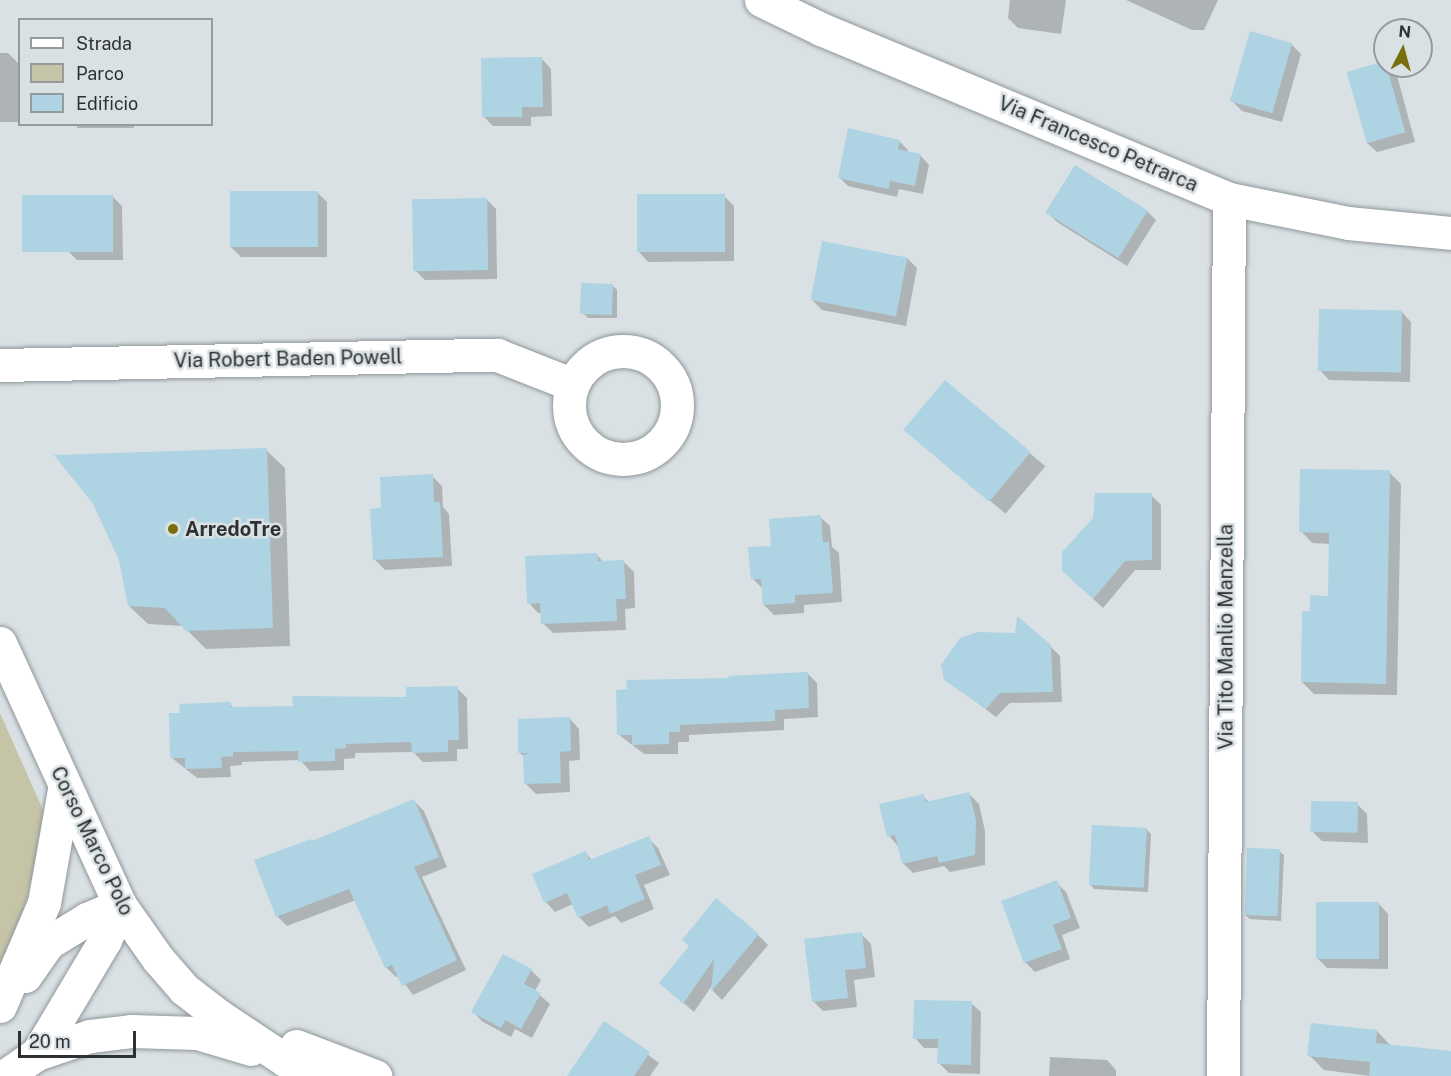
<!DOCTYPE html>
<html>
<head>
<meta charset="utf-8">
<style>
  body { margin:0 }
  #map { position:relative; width:1451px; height:1076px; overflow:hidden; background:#dae1e4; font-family:"Public Sans",sans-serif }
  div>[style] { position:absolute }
  .green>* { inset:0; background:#c6c4a7 }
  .shadow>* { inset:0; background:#0003; transform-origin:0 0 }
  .building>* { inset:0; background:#aed3e2; transform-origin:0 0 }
  .roads { filter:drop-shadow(0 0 2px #90979a) drop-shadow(0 0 2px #90979a) }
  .street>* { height:33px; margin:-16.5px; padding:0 16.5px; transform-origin:16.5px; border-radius:16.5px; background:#fff }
  .street>.ring { margin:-16.5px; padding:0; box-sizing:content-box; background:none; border:33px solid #fff; border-radius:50% }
  .secondary>* { height:33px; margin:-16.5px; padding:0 16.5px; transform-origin:16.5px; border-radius:16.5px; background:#fff }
  .dots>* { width:16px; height:16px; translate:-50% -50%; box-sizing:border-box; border:3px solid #dae1e4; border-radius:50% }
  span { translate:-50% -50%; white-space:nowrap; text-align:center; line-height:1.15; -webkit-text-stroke:5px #dae1e4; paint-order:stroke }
  .street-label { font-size:20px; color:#2e3132 }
  .poi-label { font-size:20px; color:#2e3132; font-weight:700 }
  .left { translate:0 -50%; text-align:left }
  .legend { position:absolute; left:18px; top:18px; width:195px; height:108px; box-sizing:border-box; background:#dae1e4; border:2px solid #959b9d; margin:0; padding:8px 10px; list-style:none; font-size:18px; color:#2e3132 }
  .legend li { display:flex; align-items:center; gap:12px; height:30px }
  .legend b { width:30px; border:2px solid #959b9d }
  .north { position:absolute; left:1373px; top:18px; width:60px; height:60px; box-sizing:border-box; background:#dae1e4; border:2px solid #959b9d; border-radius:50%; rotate:6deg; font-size:16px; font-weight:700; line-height:24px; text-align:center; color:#2e3132 }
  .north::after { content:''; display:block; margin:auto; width:21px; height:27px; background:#786f0d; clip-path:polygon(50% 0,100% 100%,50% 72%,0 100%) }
  .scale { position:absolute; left:18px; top:1031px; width:118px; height:27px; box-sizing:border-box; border:3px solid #2e3132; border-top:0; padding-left:8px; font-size:18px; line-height:21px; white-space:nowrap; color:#2e3132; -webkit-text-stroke:4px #dae1e4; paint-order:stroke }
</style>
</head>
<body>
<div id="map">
  <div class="green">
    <div style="clip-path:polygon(0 713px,47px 819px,20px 924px,0 964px)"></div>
  </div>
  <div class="shadow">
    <div style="clip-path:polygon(1010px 0,1066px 0,1061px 34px,1018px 28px,1008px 18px)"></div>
    <div style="clip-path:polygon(1126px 0,1218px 0,1204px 30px,1192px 30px)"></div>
    <div style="clip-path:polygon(1291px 44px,1301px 54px,1282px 122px,1242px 111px,1232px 101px)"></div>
    <div style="clip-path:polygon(0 53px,8px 53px,18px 63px,18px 122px,0 122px)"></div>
    <div style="clip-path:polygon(542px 59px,551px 69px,552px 116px,531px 117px,531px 126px,493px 126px,483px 116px)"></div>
    <div style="clip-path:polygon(1385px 66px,1390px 66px,1396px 72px,1415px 142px,1377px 152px,1367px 143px)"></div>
    <div style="left:77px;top:124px;width:57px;height:4px"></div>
    <div style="clip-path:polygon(899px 141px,908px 150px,907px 153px,921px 156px,929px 165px,923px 194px,899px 189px,897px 197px,848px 186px,840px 178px)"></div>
    <div style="clip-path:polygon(317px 192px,327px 202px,327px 257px,241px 257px,231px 247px)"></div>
    <div style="clip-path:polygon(112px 196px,122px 206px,123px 260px,77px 260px,67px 250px)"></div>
    <div style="clip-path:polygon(724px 196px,734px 206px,734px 261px,648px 262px,639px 252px)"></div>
    <div style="clip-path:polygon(486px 199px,496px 209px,497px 279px,425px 280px,415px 270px)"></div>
    <div style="clip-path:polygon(1147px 211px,1156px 220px,1127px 266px,1057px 222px,1048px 213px)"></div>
    <div style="clip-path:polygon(907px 258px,917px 268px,906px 326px,822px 310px,812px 300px)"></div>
    <div style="clip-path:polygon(612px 285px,617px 290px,617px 318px,588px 318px,583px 313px)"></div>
    <div style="clip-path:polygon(1402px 312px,1411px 322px,1410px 382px,1329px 380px,1320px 370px)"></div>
    <div style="left:945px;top:382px;width:131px;height:62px;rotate:40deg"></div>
    <div style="clip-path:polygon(266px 450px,285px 468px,290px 646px,206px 649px,183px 626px,148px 624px,129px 606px)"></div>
    <div style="clip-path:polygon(1389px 472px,1401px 484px,1397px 695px,1314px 694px,1302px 682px,1312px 613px,1330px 597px,1331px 544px,1312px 543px,1301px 531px)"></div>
    <div style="clip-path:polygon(432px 476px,442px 486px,443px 507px,449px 514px,452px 566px,385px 570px,375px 560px,383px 509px)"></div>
    <div style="clip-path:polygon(1151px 495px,1161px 505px,1161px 570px,1135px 570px,1103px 608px,1074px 581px)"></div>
    <div style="clip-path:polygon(820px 517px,830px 526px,832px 547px,839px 553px,842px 602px,804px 605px,804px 613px,774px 615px,764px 605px,762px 588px,752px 578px,772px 547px)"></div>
    <div style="clip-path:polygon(597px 555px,604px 563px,624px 562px,634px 572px,635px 608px,625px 609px,626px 630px,553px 633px,543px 623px,542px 613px,538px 613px,529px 603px)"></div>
    <div style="clip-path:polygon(1050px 646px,1060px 656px,1062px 702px,1010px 703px,996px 717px,946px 679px)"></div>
    <div style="clip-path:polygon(807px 673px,817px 683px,818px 717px,784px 719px,784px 730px,689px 735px,689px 742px,678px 742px,678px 754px,644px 754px,618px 734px,730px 679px)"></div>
    <div style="clip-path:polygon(457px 688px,467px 698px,468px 749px,457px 749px,457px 761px,423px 762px,413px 752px,355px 753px,355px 758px,344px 759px,344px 770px,310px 771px,300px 760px,242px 762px,242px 765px,230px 766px,231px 777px,197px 778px,172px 758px,181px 714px,230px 704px,235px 709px,294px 708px,407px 698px)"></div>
    <div style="clip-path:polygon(570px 719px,579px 729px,580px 760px,569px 761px,570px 792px,536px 794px,526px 784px,525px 758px,520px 753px)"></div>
    <div style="clip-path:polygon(969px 794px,979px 804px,985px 831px,985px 865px,950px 872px,944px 866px,913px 873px,903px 863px,898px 846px,889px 836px,923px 796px,930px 803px)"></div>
    <div style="clip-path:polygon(414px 801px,424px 811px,447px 867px,422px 877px,466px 970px,413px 995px,399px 976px,396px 977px,386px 967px,356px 900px,287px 926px,277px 916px,312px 843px)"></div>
    <div style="clip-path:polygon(1357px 804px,1367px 814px,1368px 843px,1322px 841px,1312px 831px)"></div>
    <div style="clip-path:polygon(1146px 829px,1151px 834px,1148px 892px,1094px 889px,1090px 884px)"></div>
    <div style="clip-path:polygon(648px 838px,658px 848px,670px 875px,644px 885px,654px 909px,621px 923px,615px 916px,589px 927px,579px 917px,573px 904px,555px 912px,546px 902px,585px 853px,593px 861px)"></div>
    <div style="clip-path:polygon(1279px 851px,1284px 855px,1281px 921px,1250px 919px,1245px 915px)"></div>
    <div style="clip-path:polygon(1056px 882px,1066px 892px,1080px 928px,1062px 935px,1070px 959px,1035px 972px,1025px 962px)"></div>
    <div style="clip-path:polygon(1379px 904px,1388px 914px,1388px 969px,1327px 968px,1317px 958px)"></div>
    <div style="clip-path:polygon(861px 934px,871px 944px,875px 977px,854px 980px,857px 1007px,823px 1011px,813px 1001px)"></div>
    <div style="clip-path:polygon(758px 935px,768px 945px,722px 1000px,713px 991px,713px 984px,694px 1012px,661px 983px)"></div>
    <div style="clip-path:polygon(531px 970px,541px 980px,535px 991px,550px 1004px,532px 1038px,515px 1029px,511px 1037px,483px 1022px,473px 1012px)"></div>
    <div style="clip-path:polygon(971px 1003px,981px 1012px,980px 1074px,949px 1073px,939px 1063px,939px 1048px,924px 1048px,915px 1038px)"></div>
    <div style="clip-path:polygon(605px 1023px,659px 1063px,650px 1076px,584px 1076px)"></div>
    <div style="clip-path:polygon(1377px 1031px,1392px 1047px,1451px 1063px,1451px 1076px,1370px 1076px,1324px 1070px,1309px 1055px)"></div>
    <div style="clip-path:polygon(1050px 1057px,1107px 1060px,1116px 1070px,1116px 1076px,1049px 1076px)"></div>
  </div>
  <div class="building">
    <div style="left:1250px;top:31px;width:44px;height:73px;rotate:16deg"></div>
    <div style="clip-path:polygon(542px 57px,543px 107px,522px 107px,522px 117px,482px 117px,481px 58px)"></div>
    <div style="left:1385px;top:61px;width:74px;height:40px;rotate:74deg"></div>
    <div style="clip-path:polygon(848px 128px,900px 140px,898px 149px,921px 154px,915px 186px,890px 181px,889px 189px,838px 178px)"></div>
    <div style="left:1075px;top:165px;width:86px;height:56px;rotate:32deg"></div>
    <div style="left:230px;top:191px;width:88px;height:56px"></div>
    <div style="left:637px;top:194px;width:88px;height:58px"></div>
    <div style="left:22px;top:195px;width:91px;height:57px"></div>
    <div style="left:487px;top:198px;width:72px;height:75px;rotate:89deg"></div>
    <div style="left:822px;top:241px;width:87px;height:60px;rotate:11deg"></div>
    <div style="left:581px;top:283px;width:32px;height:31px;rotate:2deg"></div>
    <div style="left:1319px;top:309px;width:83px;height:62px;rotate:1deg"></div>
    <div style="left:945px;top:380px;width:112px;height:65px;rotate:40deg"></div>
    <div style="clip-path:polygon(267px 448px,273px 628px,186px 631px,165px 608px,128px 606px,119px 560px,93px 504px,54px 455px)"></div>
    <div style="clip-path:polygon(1300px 469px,1390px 470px,1386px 684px,1301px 682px,1302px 611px,1310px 611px,1310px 595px,1328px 596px,1329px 533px,1299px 532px)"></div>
    <div style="clip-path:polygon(433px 474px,434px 502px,440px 502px,443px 557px,373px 560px,370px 509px,381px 508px,380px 477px)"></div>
    <div style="clip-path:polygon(1095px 493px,1152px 493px,1152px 560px,1125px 561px,1093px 599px,1062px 571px,1062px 552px,1093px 518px)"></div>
    <div style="clip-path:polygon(821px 515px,823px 542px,829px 542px,833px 593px,795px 595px,795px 603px,763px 605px,761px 579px,751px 579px,748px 547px,771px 546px,769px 519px)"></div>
    <div style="clip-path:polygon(597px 553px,598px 561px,624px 560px,626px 599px,616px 599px,617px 621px,541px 624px,540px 603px,527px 604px,525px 556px)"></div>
    <div style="clip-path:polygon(1017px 616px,1051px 645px,1053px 692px,1000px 693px,986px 709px,944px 680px,941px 665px,960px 638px,977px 632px,1015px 633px)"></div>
    <div style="clip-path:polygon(808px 672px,809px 708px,775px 710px,775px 721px,680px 725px,680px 732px,669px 732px,669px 744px,632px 745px,632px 735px,617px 735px,616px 690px,627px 689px,626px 680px,729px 678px,728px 676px)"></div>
    <div style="clip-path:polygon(458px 686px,459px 740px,448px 740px,448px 752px,412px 753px,411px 742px,346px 744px,346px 748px,335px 749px,335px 761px,298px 762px,298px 751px,233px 752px,233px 756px,221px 757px,222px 768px,185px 769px,185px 758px,170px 758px,169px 713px,180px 713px,179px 704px,231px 702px,231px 707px,293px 706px,292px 696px,406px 697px,406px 687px)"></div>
    <div style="clip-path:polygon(570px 717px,571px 751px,560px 752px,561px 783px,524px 784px,523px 755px,530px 753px,518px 753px,518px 719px)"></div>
    <div style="clip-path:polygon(969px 792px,976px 820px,975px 855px,939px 863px,937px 856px,902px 864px,895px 835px,887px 837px,879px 804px,924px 794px,926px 802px)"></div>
    <div style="clip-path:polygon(414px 799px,439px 857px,414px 867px,457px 960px,402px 986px,392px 965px,385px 968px,349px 889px,276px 917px,254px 860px,311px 839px,312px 841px)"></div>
    <div style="left:1311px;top:801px;width:47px;height:31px;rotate:1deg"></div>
    <div style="left:1092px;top:825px;width:55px;height:60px;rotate:3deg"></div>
    <div style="clip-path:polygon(649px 836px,661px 865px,635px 875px,645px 899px,610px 914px,607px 905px,578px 918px,567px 893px,544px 903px,532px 874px,586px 851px,589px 860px)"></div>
    <div style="left:1247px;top:848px;width:33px;height:67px;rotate:2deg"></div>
    <div style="clip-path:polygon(1057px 880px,1071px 918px,1053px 925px,1062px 949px,1024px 963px,1001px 901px)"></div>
    <div style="clip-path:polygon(716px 898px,759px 934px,711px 992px,714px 959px,683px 1004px,659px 983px,689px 946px,682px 940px)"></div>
    <div style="left:1316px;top:902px;width:63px;height:57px"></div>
    <div style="clip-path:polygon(862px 932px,866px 968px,845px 970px,848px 998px,812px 1002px,804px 939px)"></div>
    <div style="clip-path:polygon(503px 954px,532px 969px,524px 984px,541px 993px,521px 1029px,505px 1020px,501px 1028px,471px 1012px)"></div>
    <div style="clip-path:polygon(914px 1000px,972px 1001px,971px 1065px,937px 1064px,938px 1039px,913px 1039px)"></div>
    <div style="clip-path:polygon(604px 1021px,650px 1052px,634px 1076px,567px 1076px)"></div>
    <div style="clip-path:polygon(1311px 1023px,1377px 1030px,1376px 1043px,1451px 1051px,1451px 1076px,1369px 1076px,1370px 1062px,1307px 1056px)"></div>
  </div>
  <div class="roads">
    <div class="street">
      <div style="left:761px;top:0;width:67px;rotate:25.8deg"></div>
      <div style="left:821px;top:29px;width:442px;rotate:22.6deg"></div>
      <div style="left:1229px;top:199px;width:121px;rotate:11.4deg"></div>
      <div style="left:1348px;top:223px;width:103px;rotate:5.5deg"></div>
      <div class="ring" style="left:569px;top:351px;width:75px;height:75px"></div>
      <div style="left:0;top:365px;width:497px;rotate:-1.2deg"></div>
      <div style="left:497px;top:355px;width:79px;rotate:21.4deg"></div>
      <div style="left:1223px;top:1076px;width:877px;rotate:-89.61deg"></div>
    </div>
    <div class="secondary">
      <div style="left:0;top:643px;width:288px;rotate:65.4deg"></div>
      <div style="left:120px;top:905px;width:66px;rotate:54.9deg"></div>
      <div style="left:158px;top:959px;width:40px;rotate:49deg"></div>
      <div style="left:184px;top:989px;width:44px;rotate:37.6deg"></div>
      <div style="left:219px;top:1016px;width:79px;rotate:33.7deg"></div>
      <div style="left:285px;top:1060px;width:38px;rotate:25deg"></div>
      <div style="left:25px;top:976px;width:40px;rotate:-55.1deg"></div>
      <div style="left:48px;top:943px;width:46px;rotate:-31.6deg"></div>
      <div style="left:87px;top:919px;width:36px;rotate:-23deg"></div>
      <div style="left:0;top:1006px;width:112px;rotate:-66.9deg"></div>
      <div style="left:44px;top:903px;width:116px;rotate:-80deg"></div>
      <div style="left:296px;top:1046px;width:85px;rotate:20.8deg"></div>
      <div style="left:37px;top:1054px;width:133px;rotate:-59.2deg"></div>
      <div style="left:105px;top:940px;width:38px;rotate:-67deg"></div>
      <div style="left:5px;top:1076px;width:39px;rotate:-35deg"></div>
      <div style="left:37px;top:1054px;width:56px;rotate:-18.8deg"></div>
      <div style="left:90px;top:1036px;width:41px;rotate:-7deg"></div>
      <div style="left:131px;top:1031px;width:66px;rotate:1.7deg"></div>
      <div style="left:197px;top:1033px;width:56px;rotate:16.5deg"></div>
    </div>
  </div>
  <div class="dots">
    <div style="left:173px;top:529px;background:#786f0d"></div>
  </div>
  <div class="street-label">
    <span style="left:1098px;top:144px;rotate:23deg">Via Francesco Petrarca</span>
    <span style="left:288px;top:359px;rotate:-1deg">Via Robert Baden Powell</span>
    <span style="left:1226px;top:637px;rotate:-90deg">Via Tito Manlio Manzella</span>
    <span style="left:92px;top:841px;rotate:64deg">Corso Marco Polo</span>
  </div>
  <div class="poi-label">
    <span class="left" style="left:185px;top:529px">ArredoTre</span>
  </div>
  <ul class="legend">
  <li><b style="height:8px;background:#fff"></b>Strada</li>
  <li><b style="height:16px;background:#c6c4a7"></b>Parco</li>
  <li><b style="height:16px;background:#aed3e2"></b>Edificio</li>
  </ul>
  <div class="north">N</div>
  <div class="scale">20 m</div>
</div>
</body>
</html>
